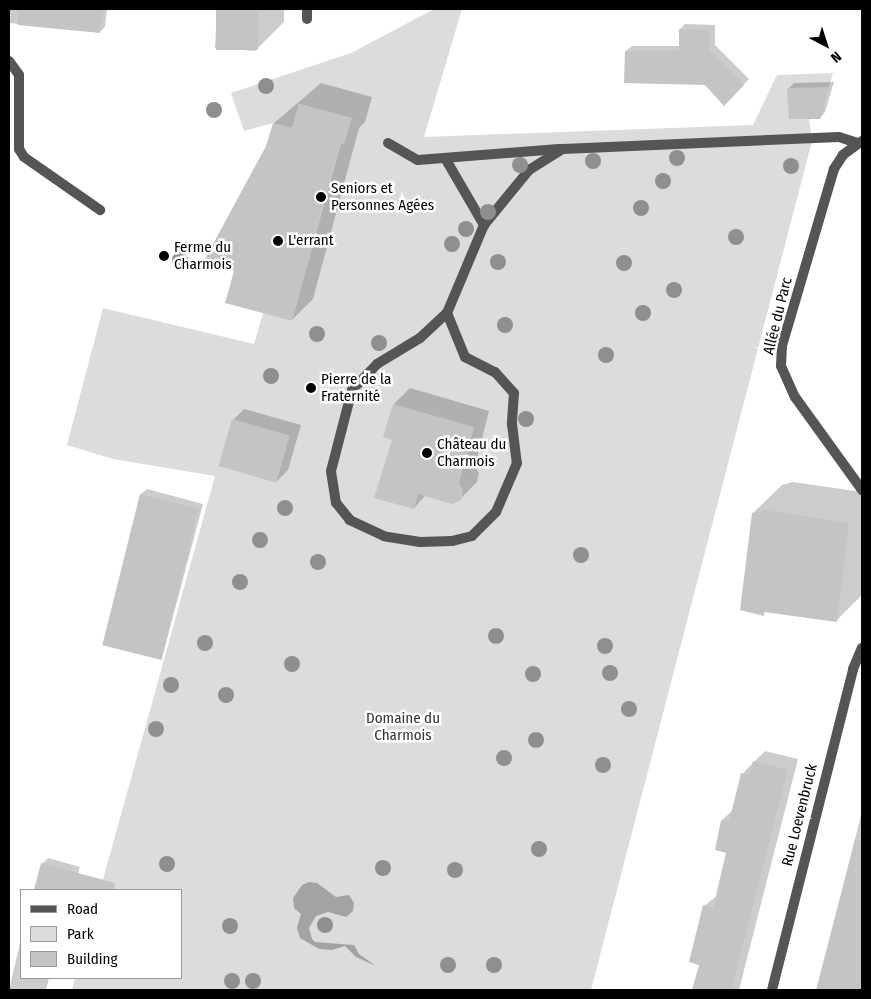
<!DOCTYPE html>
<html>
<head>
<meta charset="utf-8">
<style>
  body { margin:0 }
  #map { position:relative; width:871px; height:999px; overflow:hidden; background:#fff; font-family:"Fira Sans Condensed",sans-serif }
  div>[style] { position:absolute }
  .green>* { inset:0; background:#dcdcdc }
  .water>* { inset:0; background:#a3a3a3 }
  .shadow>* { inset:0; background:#0003 }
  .building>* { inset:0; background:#c4c4c4; transform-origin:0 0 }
  .service>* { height:10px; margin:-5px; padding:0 5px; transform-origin:5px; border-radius:5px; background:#555 }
  .minor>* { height:10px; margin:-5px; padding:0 5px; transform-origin:5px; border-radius:5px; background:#555 }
  .trees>* { width:16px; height:16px; margin:-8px; border-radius:50%; background:#8f8f8f }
  .dots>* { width:14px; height:14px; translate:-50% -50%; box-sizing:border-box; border:2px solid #fff; border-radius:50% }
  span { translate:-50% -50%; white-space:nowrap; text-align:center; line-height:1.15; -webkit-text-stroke:5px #fff; paint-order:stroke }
  .poi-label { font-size:15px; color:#000 }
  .left { translate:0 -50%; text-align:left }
  .street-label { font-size:15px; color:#000 }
  .park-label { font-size:15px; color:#333 }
  .frame { position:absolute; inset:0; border:10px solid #000; pointer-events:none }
  .legend { position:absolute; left:20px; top:889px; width:162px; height:90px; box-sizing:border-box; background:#fff; border:1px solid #999; margin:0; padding:6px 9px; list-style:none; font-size:15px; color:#000 }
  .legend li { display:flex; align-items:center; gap:10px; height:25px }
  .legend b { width:25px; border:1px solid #999 }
  .north { position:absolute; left:801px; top:20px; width:50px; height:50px; -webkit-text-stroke:4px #fff; paint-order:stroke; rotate:140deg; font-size:14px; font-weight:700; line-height:20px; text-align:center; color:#000 }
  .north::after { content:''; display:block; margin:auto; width:18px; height:22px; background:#000; clip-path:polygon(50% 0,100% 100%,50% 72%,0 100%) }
</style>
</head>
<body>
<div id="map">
  <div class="green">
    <div style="clip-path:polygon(434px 9px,462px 9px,424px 137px,753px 125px,777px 75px,833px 73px,820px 119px,809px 119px,812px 141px,591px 990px,72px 990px,75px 978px,181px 978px,181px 890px,100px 890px,215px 476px,113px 459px,67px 445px,103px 308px,254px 344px,263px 313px,292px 321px,341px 143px,344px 144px,351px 118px,299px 104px,292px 128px,273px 123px,244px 131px,231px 93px,351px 53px)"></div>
  </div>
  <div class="water">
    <div style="clip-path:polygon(309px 882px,317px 883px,336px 897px,349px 895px,354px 903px,353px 911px,346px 917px,328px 912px,316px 916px,309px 928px,312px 939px,315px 942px,354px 945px,359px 954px,376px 966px,356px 957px,345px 946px,332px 950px,319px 949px,300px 938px,297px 928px,301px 914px,294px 908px,293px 898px,302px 885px)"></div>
  </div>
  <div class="shadow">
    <div style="clip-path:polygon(9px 9px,107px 9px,105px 27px,100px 32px,9px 23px)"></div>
    <div style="clip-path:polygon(217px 9px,284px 9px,284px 22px,255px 51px,215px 48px)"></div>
    <div style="clip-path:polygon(685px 24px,715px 25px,715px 45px,749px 79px,724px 104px,706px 83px,626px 51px,632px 46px,680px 46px,680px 29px)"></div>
    <div style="clip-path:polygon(834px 82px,825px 112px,820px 118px,788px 89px,794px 83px)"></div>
    <div style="clip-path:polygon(321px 83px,372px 97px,365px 122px,359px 128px,313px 299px,292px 320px,267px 146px,274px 123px)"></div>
    <div style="clip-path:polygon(410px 388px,489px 411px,475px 466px,479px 473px,477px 482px,460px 499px,426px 495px,414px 508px,394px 439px,394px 404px)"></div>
    <div style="clip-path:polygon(244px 409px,301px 425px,288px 470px,277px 481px,233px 420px)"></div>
    <div style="clip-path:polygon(793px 482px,862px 492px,862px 595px,837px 620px,766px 611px,763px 614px,753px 513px,782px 485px)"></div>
    <div style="clip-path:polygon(147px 489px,203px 504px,163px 654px,157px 659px,141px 494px)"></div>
    <div style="clip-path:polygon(765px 751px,798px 759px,739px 990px,694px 990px,700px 964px,704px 906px,718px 895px,728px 853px,722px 820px,734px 809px,742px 774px)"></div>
    <div style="clip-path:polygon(862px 811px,862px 990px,817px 990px)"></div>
    <div style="clip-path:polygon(48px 858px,80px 867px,73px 890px,35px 890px,42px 864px)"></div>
    <div style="clip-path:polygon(21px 939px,21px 978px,49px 978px,46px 990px,9px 990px)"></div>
  </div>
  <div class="building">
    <div style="clip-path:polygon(18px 9px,103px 9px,100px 33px,18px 25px)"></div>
    <div style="left:216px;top:9px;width:42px;height:41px"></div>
    <div style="clip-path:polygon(679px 29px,710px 30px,710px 51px,744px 85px,724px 106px,705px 85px,624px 83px,625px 51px,679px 51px)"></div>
    <div style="clip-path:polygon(829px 87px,820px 119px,789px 119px,787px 88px)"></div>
    <div style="clip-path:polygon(299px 104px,352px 118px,344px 144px,340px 143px,292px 321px,225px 303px,234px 271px,204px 261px,266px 146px,273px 123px,292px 128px)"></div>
    <div style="clip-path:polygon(393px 404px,474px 427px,459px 483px,463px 490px,461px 500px,452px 504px,418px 494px,414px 509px,374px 498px,392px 440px,383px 437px)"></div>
    <div style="left:232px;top:419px;width:60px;height:49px;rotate:16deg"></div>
    <div style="left:140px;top:494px;width:61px;height:156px;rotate:14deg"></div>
    <div style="clip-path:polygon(764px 510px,849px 523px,837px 622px,764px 612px,764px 616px,740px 610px,752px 513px)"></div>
    <div style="clip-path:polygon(753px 761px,788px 770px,731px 990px,692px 990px,699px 965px,689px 962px,703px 905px,713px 908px,726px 853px,715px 850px,721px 820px,729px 822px,741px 773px,749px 775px)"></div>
    <div style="clip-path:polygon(855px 840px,862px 841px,862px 990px,816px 990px)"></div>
    <div style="clip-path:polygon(41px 863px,115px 883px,114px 890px,34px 890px)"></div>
  </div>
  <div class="service">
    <div style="left:307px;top:19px;width:10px;rotate:-90deg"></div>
    <div style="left:388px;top:143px;width:34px;rotate:30deg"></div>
    <div style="left:418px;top:160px;width:141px;rotate:-4.5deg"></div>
    <div style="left:445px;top:158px;width:78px;rotate:59.8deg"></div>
    <div style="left:447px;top:313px;width:48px;rotate:67.8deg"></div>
    <div style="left:465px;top:357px;width:34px;rotate:27deg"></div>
    <div style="left:495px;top:372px;width:28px;rotate:48deg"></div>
    <div style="left:514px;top:393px;width:31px;rotate:94deg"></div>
    <div style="left:512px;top:424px;width:39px;rotate:83deg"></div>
    <div style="left:517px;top:463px;width:53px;rotate:113.2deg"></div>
    <div style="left:496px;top:512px;width:34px;rotate:135deg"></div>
    <div style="left:472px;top:536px;width:21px;rotate:166deg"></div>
    <div style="left:452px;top:541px;width:32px;rotate:178deg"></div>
    <div style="left:420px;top:542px;width:36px;rotate:-171deg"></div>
    <div style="left:384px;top:536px;width:38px;rotate:-155deg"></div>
    <div style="left:350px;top:520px;width:22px;rotate:-129deg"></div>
    <div style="left:336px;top:503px;width:32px;rotate:-99deg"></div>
    <div style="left:331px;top:471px;width:84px;rotate:-75.5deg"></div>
    <div style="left:352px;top:390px;width:36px;rotate:-46deg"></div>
    <div style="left:377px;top:364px;width:50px;rotate:-31.2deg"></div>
    <div style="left:420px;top:338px;width:37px;rotate:-43deg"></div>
    <div style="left:447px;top:313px;width:95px;rotate:-67.2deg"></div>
    <div style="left:484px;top:225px;width:71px;rotate:-50.7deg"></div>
    <div style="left:529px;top:170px;width:40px;rotate:-32deg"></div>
    <div style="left:563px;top:149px;width:276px;rotate:-2.5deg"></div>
    <div style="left:839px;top:137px;width:19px;rotate:18deg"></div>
  </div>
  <div class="minor">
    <div style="left:9px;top:61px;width:17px;rotate:54deg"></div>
    <div style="left:19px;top:75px;width:74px;rotate:90deg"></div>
    <div style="left:19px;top:149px;width:9px;rotate:58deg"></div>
    <div style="left:24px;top:157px;width:93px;rotate:34.9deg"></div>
    <div style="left:862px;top:141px;width:24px;rotate:144deg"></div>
    <div style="left:843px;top:155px;width:17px;rotate:123deg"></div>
    <div style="left:834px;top:169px;width:184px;rotate:106.4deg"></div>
    <div style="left:782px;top:346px;width:20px;rotate:93deg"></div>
    <div style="left:781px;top:366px;width:34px;rotate:66deg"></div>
    <div style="left:795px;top:397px;width:115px;rotate:54.2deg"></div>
    <div style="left:772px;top:990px;width:331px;rotate:-75.8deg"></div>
    <div style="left:853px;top:669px;width:23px;rotate:-67deg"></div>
  </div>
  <div class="trees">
    <div style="left:266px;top:86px"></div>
    <div style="left:214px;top:110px"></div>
    <div style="left:677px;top:158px"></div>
    <div style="left:593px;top:161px"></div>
    <div style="left:520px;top:165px"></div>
    <div style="left:791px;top:166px"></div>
    <div style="left:663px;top:181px"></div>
    <div style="left:641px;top:208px"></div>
    <div style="left:488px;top:212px"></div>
    <div style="left:466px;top:229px"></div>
    <div style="left:736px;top:237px"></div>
    <div style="left:452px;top:244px"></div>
    <div style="left:180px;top:260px"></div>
    <div style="left:498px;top:262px"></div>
    <div style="left:624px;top:263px"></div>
    <div style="left:674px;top:290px"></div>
    <div style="left:643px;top:313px"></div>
    <div style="left:505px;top:325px"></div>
    <div style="left:317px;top:334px"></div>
    <div style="left:379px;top:343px"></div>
    <div style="left:606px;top:355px"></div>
    <div style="left:271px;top:376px"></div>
    <div style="left:526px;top:419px"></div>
    <div style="left:285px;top:508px"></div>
    <div style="left:260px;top:540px"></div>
    <div style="left:581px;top:555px"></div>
    <div style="left:318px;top:562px"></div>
    <div style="left:240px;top:582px"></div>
    <div style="left:496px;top:636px"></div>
    <div style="left:205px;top:643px"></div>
    <div style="left:605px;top:646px"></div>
    <div style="left:292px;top:664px"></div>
    <div style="left:610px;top:673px"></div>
    <div style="left:533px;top:674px"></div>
    <div style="left:171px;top:685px"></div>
    <div style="left:226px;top:695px"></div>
    <div style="left:629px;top:709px"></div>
    <div style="left:156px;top:729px"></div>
    <div style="left:536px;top:740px"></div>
    <div style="left:504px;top:758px"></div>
    <div style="left:603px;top:765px"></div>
    <div style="left:539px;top:849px"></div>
    <div style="left:167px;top:864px"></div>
    <div style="left:383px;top:868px"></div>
    <div style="left:455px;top:870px"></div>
    <div style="left:325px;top:925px"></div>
    <div style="left:230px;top:926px"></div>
    <div style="left:448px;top:965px"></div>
    <div style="left:494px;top:965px"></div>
    <div style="left:232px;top:981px"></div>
    <div style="left:253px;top:981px"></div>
  </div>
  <div class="dots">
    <div style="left:321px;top:197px;background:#000"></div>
    <div style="left:278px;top:241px;background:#000"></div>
    <div style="left:164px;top:256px;background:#000"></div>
    <div style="left:311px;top:388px;background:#000"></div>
    <div style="left:427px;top:453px;background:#000"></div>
  </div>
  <div class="poi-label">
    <span class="left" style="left:331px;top:197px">Seniors et<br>Personnes Agées</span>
    <span class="left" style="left:288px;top:241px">L'errant</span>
    <span class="left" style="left:174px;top:256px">Ferme du<br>Charmois</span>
    <span class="left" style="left:321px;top:388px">Pierre de la<br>Fraternité</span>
    <span class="left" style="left:437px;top:453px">Château du<br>Charmois</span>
  </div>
  <div class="street-label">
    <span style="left:778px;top:316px;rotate:-76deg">Allée du Parc</span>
    <span style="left:800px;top:815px;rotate:-76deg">Rue Loevenbruck</span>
  </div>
  <div class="park-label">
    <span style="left:403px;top:727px">Domaine du<br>Charmois</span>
  </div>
  <div class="frame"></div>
  <ul class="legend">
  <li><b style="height:6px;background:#555"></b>Road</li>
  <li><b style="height:14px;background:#dcdcdc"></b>Park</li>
  <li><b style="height:14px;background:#c4c4c4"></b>Building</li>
  </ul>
  <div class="north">N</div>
</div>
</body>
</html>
